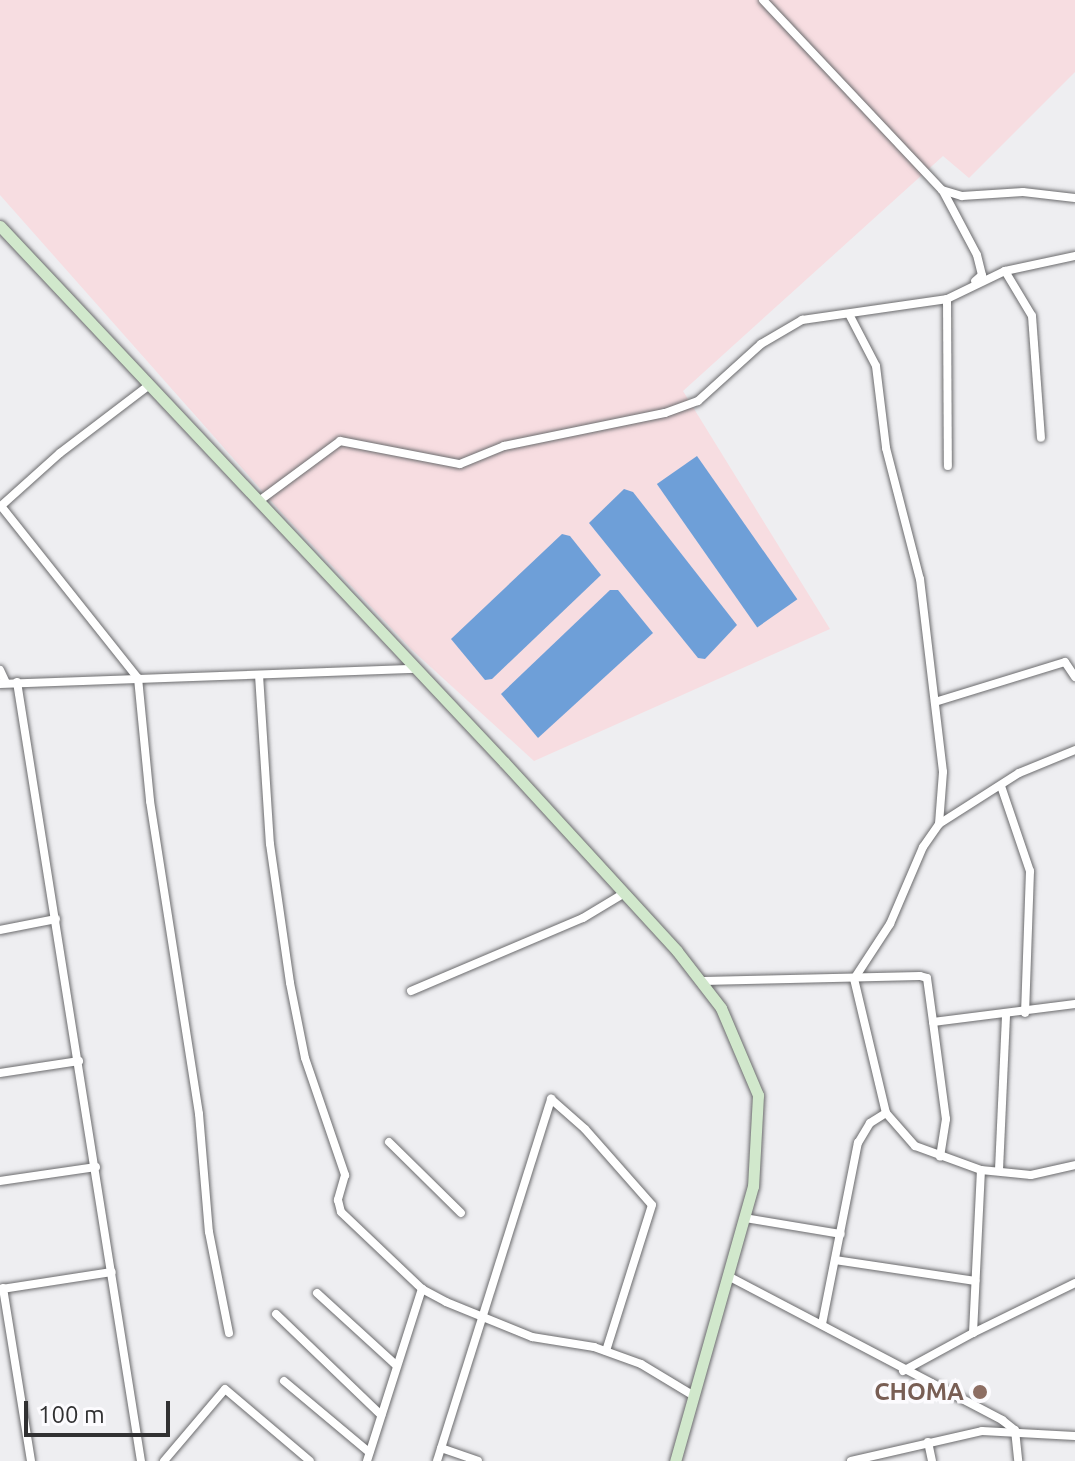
<!DOCTYPE html>
<html>
<head>
<meta charset="utf-8">
<style>
  body { margin:0 }
  #map { position:relative; width:1075px; height:1461px; overflow:hidden; background:#eeeef1; font-family:Ubuntu,sans-serif }
  div>[style] { position:absolute }
  .industrial>* { inset:0; background:#f7dde1 }
  .water>* { inset:0; background:#6e9fd8; transform-origin:0 0 }
  .roads { filter:drop-shadow(0 0 2px #6b6b6d) drop-shadow(0 0 2px #6b6b6d) }
  .street>* { height:8px; margin:-4px; padding:0 4px; transform-origin:4px; border-radius:4px; background:#fff }
  .secondary>* { height:11px; margin:-5.5px; padding:0 5.5px; transform-origin:5.5px; border-radius:5.5px; background:#d1e8cc }
  .dots>* { width:22px; height:22px; translate:-50% -50%; box-sizing:border-box; border:4px solid #fcfbfe; border-radius:50% }
  span { translate:-50% -50%; white-space:nowrap; text-align:center; line-height:1.15; -webkit-text-stroke:7px #fcfbfe; paint-order:stroke }
  .education-label { font-size:24px; color:#785e54; font-weight:700 }
  .right { translate:-100% -50%; text-align:right }
  .scale { position:absolute; left:24px; top:1401px; width:146px; height:36px; box-sizing:border-box; border:4px solid #313132; border-top:0; padding-left:10px; font-size:24px; line-height:28px; white-space:nowrap; color:#313132; -webkit-text-stroke:6px #fcfbfe; paint-order:stroke }
</style>
</head>
<body>
<div id="map">
  <div class="industrial">
    <div style="clip-path:polygon(0 0,1075px 0,1075px 72px,969px 178px,943px 156px,683px 391px,830px 629px,534px 761px,412px 650px,280px 511px,0 195px)"></div>
  </div>
  <div class="water">
    <div style="left:697px;top:456px;width:175px;height:49px;rotate:55deg"></div>
    <div style="clip-path:polygon(624px 489px,633px 492px,737px 625px,705px 659px,698px 658px,589px 523px)"></div>
    <div style="clip-path:polygon(562px 534px,570px 536px,601px 575px,492px 679px,485px 680px,451px 639px)"></div>
    <div style="clip-path:polygon(610px 590px,618px 590px,653px 633px,538px 738px,501px 694px)"></div>
  </div>
  <div class="roads">
    <div class="street">
      <div style="left:763px;top:0;width:261px;rotate:46.7deg"></div>
      <div style="left:942px;top:190px;width:21px;rotate:17deg"></div>
      <div style="left:962px;top:196px;width:61px;rotate:-3.8deg"></div>
      <div style="left:1023px;top:192px;width:52px;rotate:6.6deg"></div>
      <div style="left:943px;top:191px;width:72px;rotate:62deg"></div>
      <div style="left:977px;top:255px;width:21px;rotate:76deg"></div>
      <div style="left:982px;top:275px;width:9px;rotate:139deg"></div>
      <div style="left:1005px;top:271px;width:52px;rotate:59deg"></div>
      <div style="left:1032px;top:316px;width:122px;rotate:85.8deg"></div>
      <div style="left:947px;top:299px;width:167px;rotate:89.7deg"></div>
      <div style="left:850px;top:316px;width:56px;rotate:62.5deg"></div>
      <div style="left:876px;top:366px;width:83px;rotate:83deg"></div>
      <div style="left:886px;top:448px;width:135px;rotate:75.5deg"></div>
      <div style="left:920px;top:579px;width:194px;rotate:83.2deg"></div>
      <div style="left:943px;top:772px;width:52px;rotate:94.4deg"></div>
      <div style="left:148px;top:386px;width:111px;rotate:142.7deg"></div>
      <div style="left:60px;top:453px;width:79px;rotate:138.1deg"></div>
      <div style="left:1px;top:506px;width:220px;rotate:51.5deg"></div>
      <div style="left:138px;top:678px;width:124px;rotate:84.4deg"></div>
      <div style="left:150px;top:801px;width:317px;rotate:81.1deg"></div>
      <div style="left:199px;top:1114px;width:118px;rotate:85.2deg"></div>
      <div style="left:209px;top:1232px;width:103px;rotate:78.8deg"></div>
      <div style="left:259px;top:501px;width:101px;rotate:-36.5deg"></div>
      <div style="left:340px;top:441px;width:122px;rotate:10.9deg"></div>
      <div style="left:460px;top:464px;width:48px;rotate:-22.2deg"></div>
      <div style="left:504px;top:446px;width:164px;rotate:-11.6deg"></div>
      <div style="left:665px;top:413px;width:35px;rotate:-20deg"></div>
      <div style="left:698px;top:401px;width:85px;rotate:-42.1deg"></div>
      <div style="left:761px;top:344px;width:48px;rotate:-30.3deg"></div>
      <div style="left:802px;top:320px;width:147px;rotate:-8.2deg"></div>
      <div style="left:947px;top:299px;width:64px;rotate:-25.8deg"></div>
      <div style="left:1005px;top:271px;width:72px;rotate:-12.1deg"></div>
      <div style="left:0;top:670px;width:14px;rotate:65deg"></div>
      <div style="left:259px;top:675px;width:169px;rotate:86.3deg"></div>
      <div style="left:270px;top:844px;width:140px;rotate:81.8deg"></div>
      <div style="left:290px;top:983px;width:76px;rotate:78.7deg"></div>
      <div style="left:305px;top:1058px;width:124px;rotate:71.1deg"></div>
      <div style="left:345px;top:1175px;width:26px;rotate:106deg"></div>
      <div style="left:338px;top:1200px;width:12px;rotate:76deg"></div>
      <div style="left:341px;top:1212px;width:112px;rotate:43.5deg"></div>
      <div style="left:422px;top:1289px;width:27px;rotate:28deg"></div>
      <div style="left:446px;top:1302px;width:93px;rotate:22.1deg"></div>
      <div style="left:532px;top:1337px;width:63px;rotate:9.2deg"></div>
      <div style="left:594px;top:1347px;width:50px;rotate:19.9deg"></div>
      <div style="left:641px;top:1364px;width:62px;rotate:31.1deg"></div>
      <div style="left:17px;top:682px;width:789px;rotate:80.96deg"></div>
      <div style="left:0;top:684px;width:416px;rotate:-2.1deg"></div>
      <div style="left:935px;top:702px;width:136px;rotate:-17.1deg"></div>
      <div style="left:1065px;top:662px;width:18px;rotate:56deg"></div>
      <div style="left:1001px;top:786px;width:90px;rotate:71.2deg"></div>
      <div style="left:1030px;top:871px;width:142px;rotate:92deg"></div>
      <div style="left:0;top:930px;width:57px;rotate:-11.1deg"></div>
      <div style="left:703px;top:981px;width:217px;rotate:-1.3deg"></div>
      <div style="left:920px;top:976px;width:7px;rotate:16deg"></div>
      <div style="left:927px;top:978px;width:44px;rotate:82.2deg"></div>
      <div style="left:933px;top:1022px;width:143px;rotate:-7.2deg"></div>
      <div style="left:411px;top:991px;width:187px;rotate:-23deg"></div>
      <div style="left:583px;top:918px;width:47px;rotate:-31deg"></div>
      <div style="left:933px;top:1022px;width:98px;rotate:82.4deg"></div>
      <div style="left:946px;top:1119px;width:38px;rotate:99deg"></div>
      <div style="left:0;top:1073px;width:80px;rotate:-8.6deg"></div>
      <div style="left:389px;top:1142px;width:101px;rotate:44.6deg"></div>
      <div style="left:981px;top:1170px;width:50px;rotate:5.7deg"></div>
      <div style="left:1031px;top:1175px;width:45px;rotate:-12.8deg"></div>
      <div style="left:999px;top:1170px;width:155px;rotate:-87.4deg"></div>
      <div style="left:0;top:1181px;width:97px;rotate:-8.3deg"></div>
      <div style="left:745px;top:1218px;width:97px;rotate:9.5deg"></div>
      <div style="left:835px;top:1260px;width:142px;rotate:8.5deg"></div>
      <div style="left:728px;top:1276px;width:310px;rotate:27.7deg"></div>
      <div style="left:1002px;top:1420px;width:16px;rotate:38deg"></div>
      <div style="left:1015px;top:1430px;width:31px;rotate:84deg"></div>
      <div style="left:3px;top:1288px;width:175px;rotate:80.8deg"></div>
      <div style="left:2px;top:1289px;width:111px;rotate:-8.8deg"></div>
      <div style="left:317px;top:1293px;width:108px;rotate:42.4deg"></div>
      <div style="left:276px;top:1314px;width:146px;rotate:43.9deg"></div>
      <div style="left:822px;top:1324px;width:185px;rotate:-78.8deg"></div>
      <div style="left:858px;top:1143px;width:23px;rotate:-59deg"></div>
      <div style="left:870px;top:1123px;width:19px;rotate:-32deg"></div>
      <div style="left:973px;top:1333px;width:114px;rotate:-26.1deg"></div>
      <div style="left:903px;top:1371px;width:80px;rotate:-28.5deg"></div>
      <div style="left:973px;top:1333px;width:163px;rotate:-87.2deg"></div>
      <div style="left:981px;top:1170px;width:70px;rotate:-160deg"></div>
      <div style="left:915px;top:1146px;width:44px;rotate:-131.3deg"></div>
      <div style="left:886px;top:1113px;width:138px;rotate:-103.4deg"></div>
      <div style="left:854px;top:979px;width:66px;rotate:-56.8deg"></div>
      <div style="left:890px;top:924px;width:84px;rotate:-66.8deg"></div>
      <div style="left:923px;top:847px;width:28px;rotate:-55deg"></div>
      <div style="left:939px;top:824px;width:95px;rotate:-32.5deg"></div>
      <div style="left:1019px;top:773px;width:61px;rotate:-22.3deg"></div>
      <div style="left:284px;top:1381px;width:111px;rotate:39.9deg"></div>
      <div style="left:928px;top:1442px;width:19px;rotate:78deg"></div>
      <div style="left:441px;top:1448px;width:39px;rotate:19deg"></div>
      <div style="left:164px;top:1461px;width:94px;rotate:-49.7deg"></div>
      <div style="left:225px;top:1389px;width:111px;rotate:40.3deg"></div>
      <div style="left:367px;top:1461px;width:181px;rotate:-72.3deg"></div>
      <div style="left:437px;top:1461px;width:380px;rotate:-72.5deg"></div>
      <div style="left:551px;top:1099px;width:45px;rotate:41.4deg"></div>
      <div style="left:585px;top:1129px;width:101px;rotate:48.6deg"></div>
      <div style="left:652px;top:1205px;width:153px;rotate:107.5deg"></div>
      <div style="left:851px;top:1461px;width:134px;rotate:-12.9deg"></div>
      <div style="left:982px;top:1431px;width:93px;rotate:3.1deg"></div>
    </div>
    <div class="secondary">
      <div style="left:0;top:226px;width:736px;rotate:46.76deg"></div>
      <div style="left:504px;top:762px;width:256px;rotate:47.5deg"></div>
      <div style="left:677px;top:951px;width:72px;rotate:52.3deg"></div>
      <div style="left:721px;top:1008px;width:95px;rotate:67deg"></div>
      <div style="left:758px;top:1095px;width:91px;rotate:93.1deg"></div>
      <div style="left:753px;top:1186px;width:286px;rotate:105.8deg"></div>
    </div>
  </div>
  <div class="dots">
    <div style="left:980px;top:1392px;background:#8d6e63"></div>
  </div>
  <div class="education-label">
    <span class="right" style="left:964px;top:1392px">CHOMA</span>
  </div>
  <div class="scale">100 m</div>
</div>
</body>
</html>
